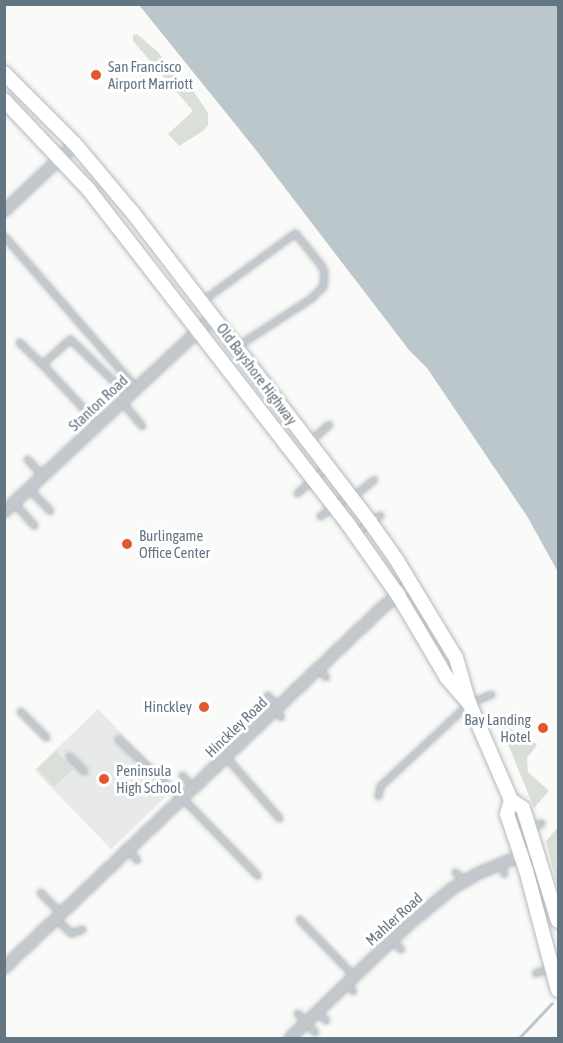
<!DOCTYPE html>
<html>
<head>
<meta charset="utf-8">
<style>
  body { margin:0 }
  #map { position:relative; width:563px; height:1043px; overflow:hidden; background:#fafaf8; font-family:"Asap Condensed",sans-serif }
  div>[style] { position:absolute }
  .built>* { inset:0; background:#e8e9e9; transform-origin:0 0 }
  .green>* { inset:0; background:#dadfd7; transform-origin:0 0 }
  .water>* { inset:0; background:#bbc7cb }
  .stream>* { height:3px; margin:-1.5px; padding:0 1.5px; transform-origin:1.5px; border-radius:1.5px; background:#bbc7cb }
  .roads { filter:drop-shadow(0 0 2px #b3babf) drop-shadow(0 0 2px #b3babf) }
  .service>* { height:5px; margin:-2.5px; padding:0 2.5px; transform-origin:2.5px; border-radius:2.5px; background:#c3c8cc }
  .minor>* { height:10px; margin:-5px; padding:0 5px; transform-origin:5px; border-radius:5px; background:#c3c8cc }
  .secondary>* { height:14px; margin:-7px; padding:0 7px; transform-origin:7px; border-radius:7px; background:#fff }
  .dots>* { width:16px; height:16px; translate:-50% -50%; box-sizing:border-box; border:3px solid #fff; border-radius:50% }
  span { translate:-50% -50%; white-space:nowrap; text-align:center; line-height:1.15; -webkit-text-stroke:6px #fff; paint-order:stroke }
  .poi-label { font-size:15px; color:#657683 }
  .left { translate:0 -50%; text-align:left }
  .right { translate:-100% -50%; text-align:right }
  .street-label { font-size:15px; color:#657683 }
  .frame { position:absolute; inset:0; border:6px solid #657683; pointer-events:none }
</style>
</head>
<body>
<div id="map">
  <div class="built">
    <div style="left:98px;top:709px;width:110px;height:88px;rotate:46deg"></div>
  </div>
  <div class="green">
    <div style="clip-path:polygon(137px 34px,158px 52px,173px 73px,194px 92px,208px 113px,208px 125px,203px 131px,179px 146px,168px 134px,193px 111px,133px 41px,133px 35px)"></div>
    <div style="clip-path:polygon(503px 723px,519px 735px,523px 731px,537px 745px,527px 758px,528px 772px,549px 791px,534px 808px,500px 724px)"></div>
    <div style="left:56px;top:751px;width:25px;height:26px;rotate:47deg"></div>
    <div style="clip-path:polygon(558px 827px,558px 890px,546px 841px)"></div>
  </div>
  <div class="water">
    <div style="clip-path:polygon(139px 5px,558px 5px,558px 572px,527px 516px,427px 368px,409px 350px,252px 145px)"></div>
  </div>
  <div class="stream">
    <div style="left:519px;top:1038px;width:48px;rotate:-46.7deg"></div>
  </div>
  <div class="roads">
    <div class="service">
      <div style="left:4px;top:236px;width:201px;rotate:49deg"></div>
      <div style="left:203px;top:300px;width:114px;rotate:-36.1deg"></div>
      <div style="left:295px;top:233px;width:41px;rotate:50.9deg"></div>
      <div style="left:321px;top:265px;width:8px;rotate:67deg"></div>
      <div style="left:324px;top:272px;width:14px;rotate:94deg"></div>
      <div style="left:323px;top:286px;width:17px;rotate:135deg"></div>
      <div style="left:311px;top:298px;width:88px;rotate:147deg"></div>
      <div style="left:19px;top:342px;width:32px;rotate:44deg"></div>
      <div style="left:122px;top:402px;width:31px;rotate:50deg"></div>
      <div style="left:98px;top:424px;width:82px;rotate:-133deg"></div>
      <div style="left:42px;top:364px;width:38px;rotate:-42deg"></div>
      <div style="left:70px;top:339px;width:81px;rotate:44deg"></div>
      <div style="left:309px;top:441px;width:26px;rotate:-40deg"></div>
      <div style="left:27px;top:459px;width:23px;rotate:47deg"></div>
      <div style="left:29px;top:489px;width:30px;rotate:46deg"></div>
      <div style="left:297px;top:493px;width:40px;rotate:-42deg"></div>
      <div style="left:352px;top:497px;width:28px;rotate:-39deg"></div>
      <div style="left:14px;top:503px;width:30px;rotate:48deg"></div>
      <div style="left:320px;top:516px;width:35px;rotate:-37deg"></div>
      <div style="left:355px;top:533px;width:31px;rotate:-36deg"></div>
      <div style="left:318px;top:669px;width:11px;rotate:45deg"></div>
      <div style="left:267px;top:695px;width:16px;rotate:47deg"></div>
      <div style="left:275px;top:710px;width:9px;rotate:49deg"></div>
      <div style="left:20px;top:711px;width:37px;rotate:45deg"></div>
      <div style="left:118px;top:739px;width:97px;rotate:42.9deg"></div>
      <div style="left:189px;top:805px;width:98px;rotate:45.8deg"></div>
      <div style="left:69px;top:756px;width:21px;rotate:45deg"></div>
      <div style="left:226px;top:757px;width:81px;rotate:49deg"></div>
      <div style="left:182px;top:775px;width:17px;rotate:50deg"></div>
      <div style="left:378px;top:796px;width:10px;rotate:-79deg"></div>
      <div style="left:380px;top:786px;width:122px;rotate:-43deg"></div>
      <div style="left:469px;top:703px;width:24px;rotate:-22deg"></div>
      <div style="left:531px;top:827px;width:11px;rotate:-22deg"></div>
      <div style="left:128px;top:849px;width:14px;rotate:51deg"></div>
      <div style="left:501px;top:863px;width:11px;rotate:75deg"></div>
      <div style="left:455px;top:872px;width:13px;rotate:42deg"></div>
      <div style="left:40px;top:892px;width:30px;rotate:46deg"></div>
      <div style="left:56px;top:919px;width:21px;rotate:43deg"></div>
      <div style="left:71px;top:933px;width:12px;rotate:-20deg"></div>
      <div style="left:299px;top:919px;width:81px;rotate:46deg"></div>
      <div style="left:392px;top:941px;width:12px;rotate:42deg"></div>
      <div style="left:535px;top:973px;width:24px;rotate:-19deg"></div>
      <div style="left:347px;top:984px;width:9px;rotate:49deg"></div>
      <div style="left:317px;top:1012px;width:12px;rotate:42deg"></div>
      <div style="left:297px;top:1013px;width:26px;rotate:47deg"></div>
    </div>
    <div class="minor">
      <div style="left:4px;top:211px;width:98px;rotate:-43.3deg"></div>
      <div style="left:4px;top:512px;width:286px;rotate:-43deg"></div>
      <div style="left:4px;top:968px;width:522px;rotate:-43.6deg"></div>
      <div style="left:382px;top:608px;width:38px;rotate:-40deg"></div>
      <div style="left:290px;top:1038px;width:165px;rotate:-43.8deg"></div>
      <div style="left:409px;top:924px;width:57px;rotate:-39.3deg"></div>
      <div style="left:453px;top:888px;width:30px;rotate:-30deg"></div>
      <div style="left:479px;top:873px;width:63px;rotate:-22.5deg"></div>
    </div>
    <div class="secondary">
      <div style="left:4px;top:73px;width:100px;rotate:45deg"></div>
      <div style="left:75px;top:144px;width:90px;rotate:50deg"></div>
      <div style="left:133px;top:213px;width:389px;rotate:52.5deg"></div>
      <div style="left:370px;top:522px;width:45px;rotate:54.9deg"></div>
      <div style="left:396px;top:559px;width:116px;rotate:58.8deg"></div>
      <div style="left:456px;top:658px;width:47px;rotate:73.9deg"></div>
      <div style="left:469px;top:703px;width:106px;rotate:66.6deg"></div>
      <div style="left:511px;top:800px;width:14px;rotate:34deg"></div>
      <div style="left:523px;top:808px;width:118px;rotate:72.8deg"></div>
      <div style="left:4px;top:100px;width:124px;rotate:46.6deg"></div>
      <div style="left:89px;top:190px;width:423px;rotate:52.2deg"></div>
      <div style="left:348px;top:524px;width:87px;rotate:54.8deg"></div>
      <div style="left:398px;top:595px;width:96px;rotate:59.4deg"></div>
      <div style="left:447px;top:678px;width:30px;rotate:49deg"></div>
      <div style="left:511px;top:800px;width:15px;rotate:106deg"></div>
      <div style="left:507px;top:814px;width:59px;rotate:71.3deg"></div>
      <div style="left:526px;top:870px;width:124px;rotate:75.1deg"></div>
    </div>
  </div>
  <div class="dots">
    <div style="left:96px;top:75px;background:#e4572e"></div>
    <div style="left:127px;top:544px;background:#e4572e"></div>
    <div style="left:204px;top:707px;background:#e4572e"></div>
    <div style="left:543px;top:728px;background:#e4572e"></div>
    <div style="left:104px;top:779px;background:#e4572e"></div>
  </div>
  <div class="poi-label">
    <span class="left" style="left:108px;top:75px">San Francisco<br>Airport Marriott</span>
    <span class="left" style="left:139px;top:544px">Burlingame<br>Office Center</span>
    <span class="right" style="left:192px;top:707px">Hinckley</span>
    <span class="right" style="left:531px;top:728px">Bay Landing<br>Hotel</span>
    <span class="left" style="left:116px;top:779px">Peninsula<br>High School</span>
  </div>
  <div class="street-label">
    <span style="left:257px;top:374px;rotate:53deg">Old Bayshore Highway</span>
    <span style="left:98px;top:403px;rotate:-43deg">Stanton Road</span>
    <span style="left:236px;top:727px;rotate:-44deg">Hinckley Road</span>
    <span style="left:394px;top:919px;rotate:-42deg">Mahler Road</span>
  </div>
  <div class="frame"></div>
</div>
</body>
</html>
